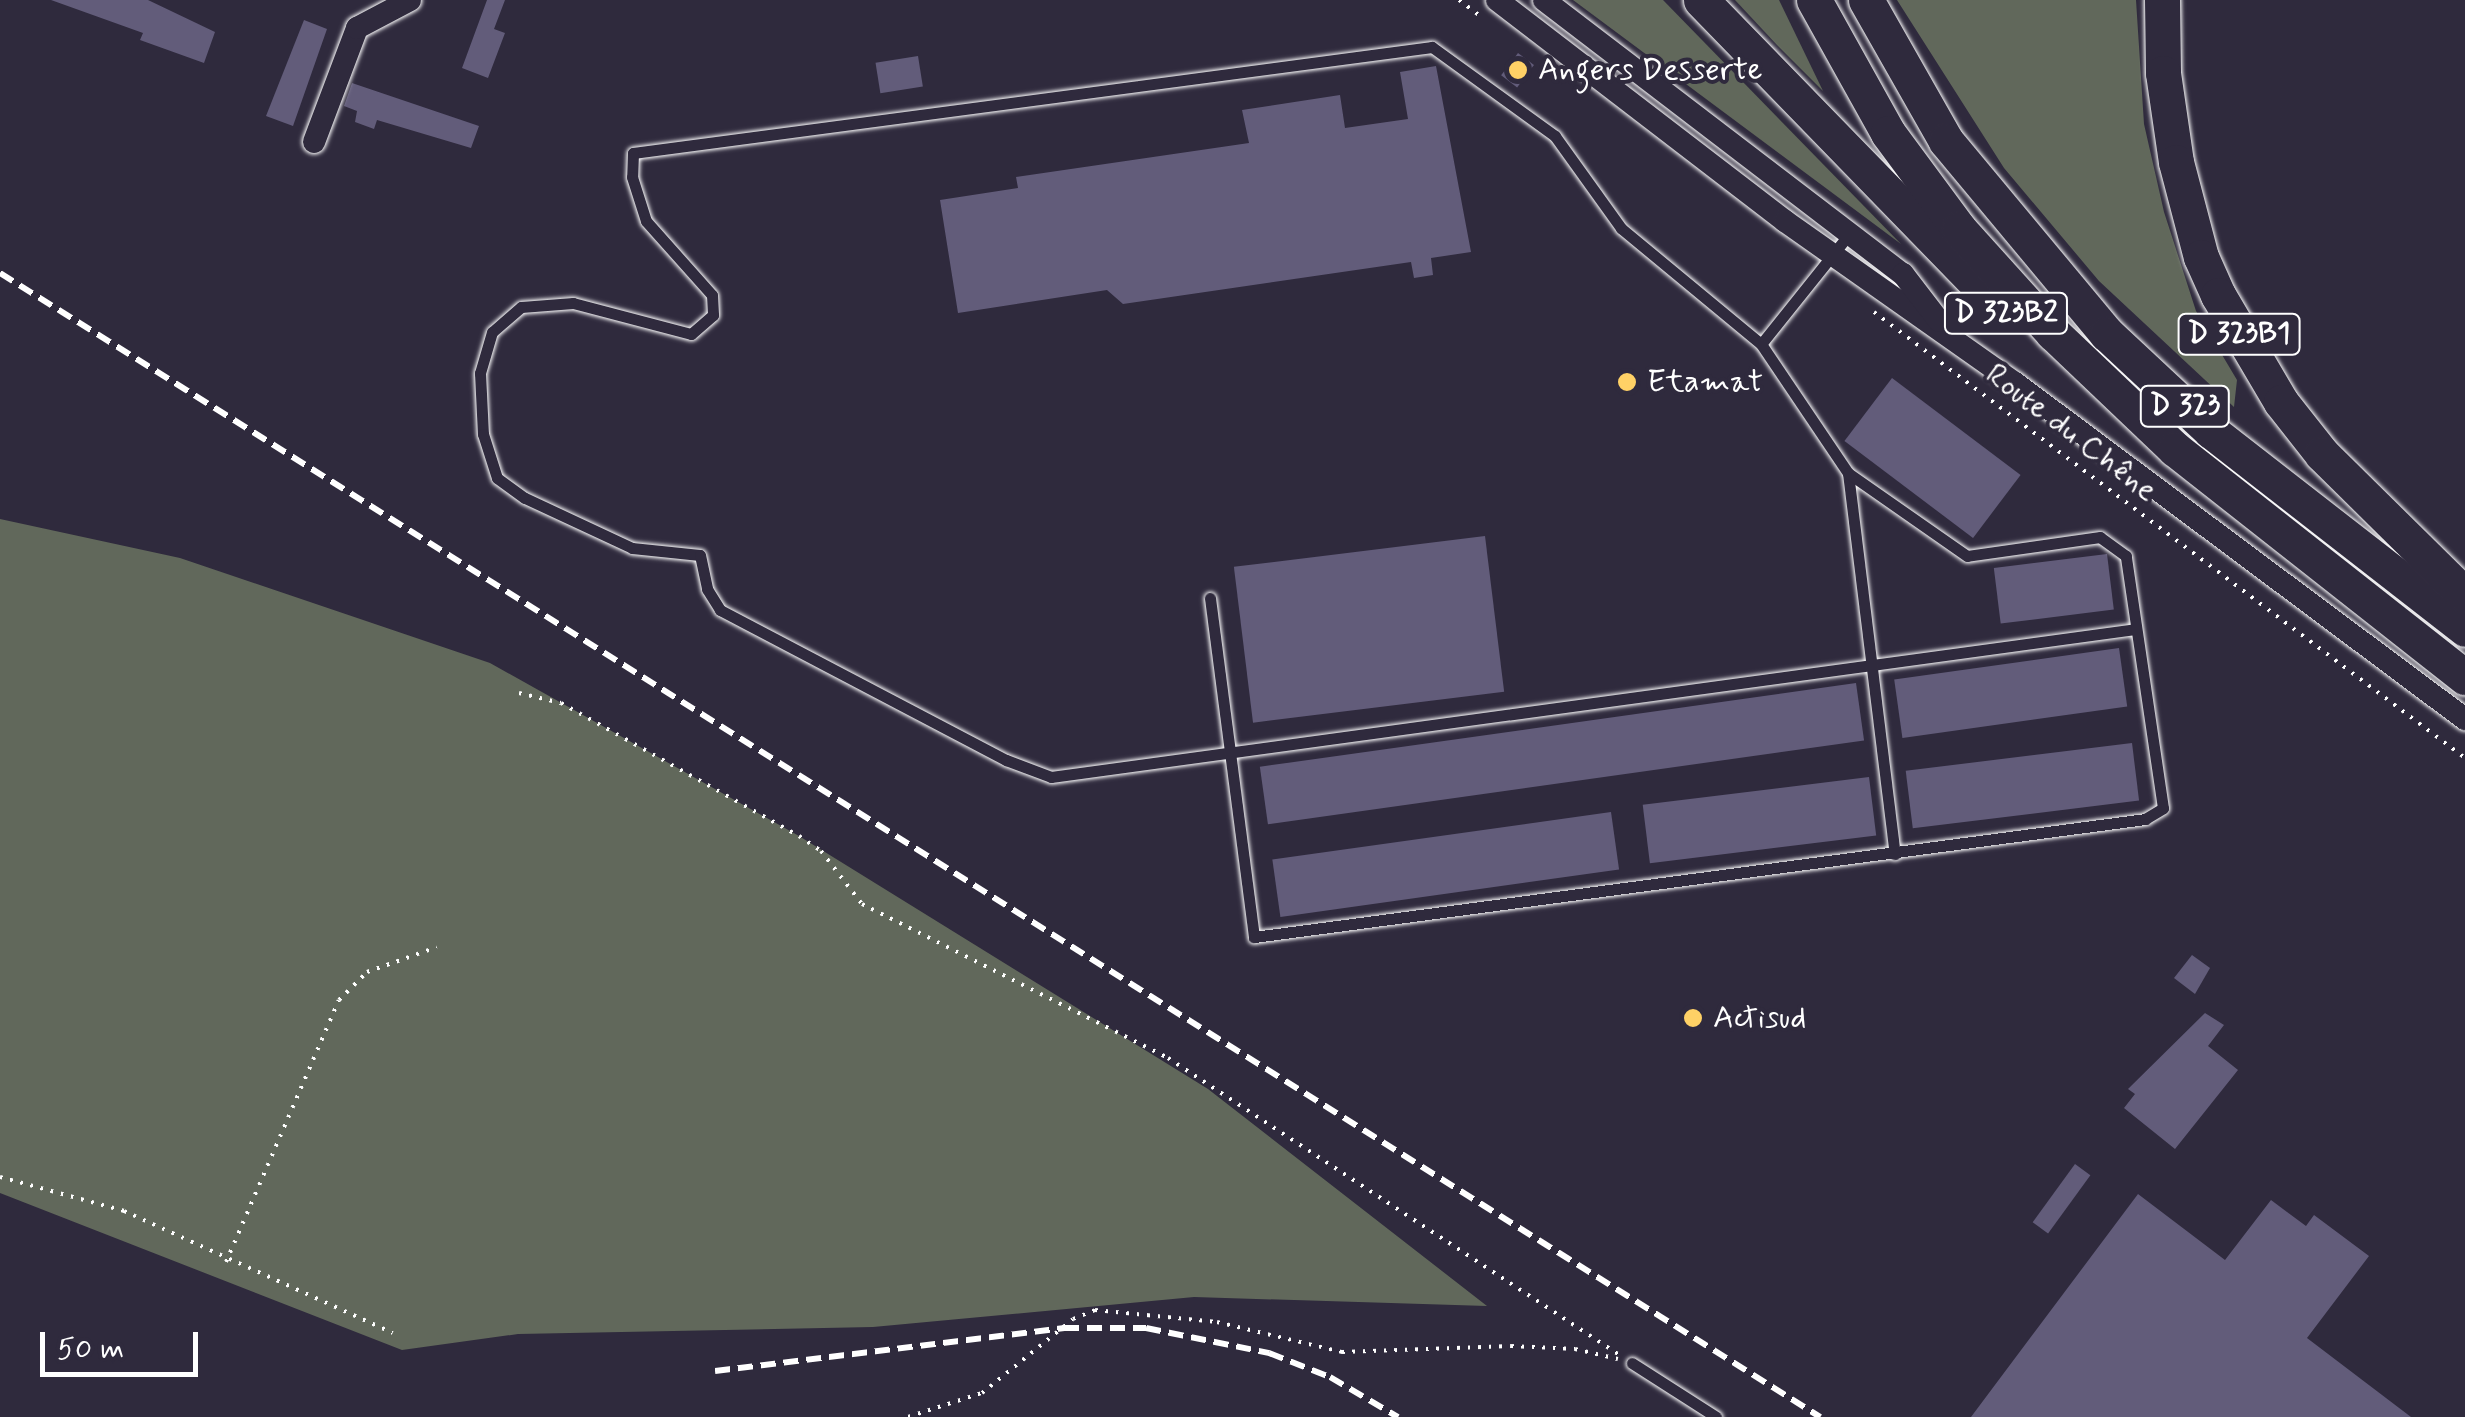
<!DOCTYPE html>
<html>
<head>
<meta charset="utf-8">
<style>
  body { margin:0 }
  #map { position:relative; width:2465px; height:1417px; overflow:hidden; background:#2f2a3d; font-family:Mynerve,sans-serif }
  div>[style] { position:absolute }
  .green>* { inset:0; background:#61685b }
  .building>* { inset:0; background:#625c7a; transform-origin:0 0 }
  .path>* { height:4px; margin-top:-2px; transform-origin:0; background:repeating-linear-gradient(90deg,#fff 0 2.5px,transparent 0 10.5px) }
  .roads { filter:drop-shadow(0 0 2px #fff) drop-shadow(0 0 2px #fff) }
  .service>* { height:11px; margin:-5.5px; padding:0 5.5px; transform-origin:5.5px; border-radius:5.5px; background:#2f2a3d }
  .minor>* { height:22px; margin:-11px; padding:0 11px; transform-origin:11px; border-radius:11px; background:#2f2a3d }
  .trunk>* { height:35px; margin:-17.5px; padding:0 17.5px; transform-origin:17.5px; border-radius:17.5px; background:#2f2a3d }
  .rail>* { height:6px; margin-top:-3px; transform-origin:0; background:repeating-linear-gradient(90deg,#fff 0 15px,transparent 0 23px) }
  .dots>* { width:28px; height:28px; translate:-50% -50%; box-sizing:border-box; border:5px solid #2f2a3d; border-radius:50% }
  span { translate:-50% -50%; white-space:nowrap; text-align:center; line-height:1.15; -webkit-text-stroke:8px #2f2a3d; paint-order:stroke }
  .shield-label span { padding:2px 8px; background:#2f2a3d; border:2px solid; border-radius:8px; -webkit-text-stroke-width:0 }
  .shield-label { font-size:30px; color:#fff; font-weight:700 }
  .poi-label { font-size:32px; color:#fff }
  .left { translate:0 -50%; text-align:left }
  .street-label { font-size:32px; color:#fff }
  .scale { position:absolute; left:40px; top:1332px; width:158px; height:45px; box-sizing:border-box; border:5px solid #fff; border-top:0; padding-left:12px; font-size:30px; line-height:35px; white-space:nowrap; color:#fff; -webkit-text-stroke:8px #2f2a3d; paint-order:stroke }
</style>
</head>
<body>
<div id="map">
  <div class="green">
    <div style="clip-path:polygon(1573px 0,1663px 0,1901px 244px)"></div>
    <div style="clip-path:polygon(1735px 0,1779px 0,1823px 91px,1777px 45px)"></div>
    <div style="clip-path:polygon(1897px 0,2136px 0,2144px 124px,2164px 212px,2196px 311px,2237px 380px,2234px 407px,2099px 281px,2004px 168px)"></div>
    <div style="clip-path:polygon(0 519px,180px 558px,490px 663px,799px 836px,1208px 1089px,1487px 1306px,1194px 1297px,873px 1327px,518px 1334px,402px 1350px,0 1193px)"></div>
  </div>
  <div class="building">
    <div style="clip-path:polygon(51px 0,148px 0,215px 32px,204px 63px,140px 40px,143px 33px)"></div>
    <div style="clip-path:polygon(487px 0,505px 0,494px 29px,505px 33px,488px 78px,462px 68px)"></div>
    <div style="clip-path:polygon(304px 20px,327px 29px,293px 126px,266px 116px)"></div>
    <div style="left:1518px;top:53px;width:20px;height:28px;rotate:37deg"></div>
    <div style="left:918px;top:56px;width:31px;height:43px;rotate:81deg"></div>
    <div style="clip-path:polygon(1436px 66px,1471px 252px,1431px 258px,1433px 275px,1414px 278px,1411px 262px,1123px 304px,1107px 290px,958px 313px,940px 200px,1018px 188px,1016px 177px,1249px 143px,1242px 110px,1340px 95px,1345px 128px,1408px 119px,1400px 72px)"></div>
    <div style="clip-path:polygon(352px 83px,479px 126px,471px 148px,377px 120px,374px 129px,355px 122px,357px 111px,344px 106px)"></div>
    <div style="left:1892px;top:378px;width:161px;height:79px;rotate:37deg"></div>
    <div style="left:1485px;top:536px;width:157px;height:253px;rotate:83deg"></div>
    <div style="left:2107px;top:554px;width:56px;height:114px;rotate:83deg"></div>
    <div style="left:2119px;top:648px;width:59px;height:227px;rotate:82deg"></div>
    <div style="left:1856px;top:683px;width:58px;height:602px;rotate:82deg"></div>
    <div style="left:2132px;top:743px;width:58px;height:228px;rotate:83deg"></div>
    <div style="left:1869px;top:777px;width:59px;height:228px;rotate:83deg"></div>
    <div style="left:1611px;top:812px;width:58px;height:342px;rotate:82deg"></div>
    <div style="clip-path:polygon(2192px 955px,2210px 968px,2195px 994px,2174px 978px)"></div>
    <div style="clip-path:polygon(2205px 1013px,2224px 1025px,2208px 1046px,2238px 1070px,2175px 1149px,2124px 1108px,2135px 1094px,2128px 1089px)"></div>
    <div style="left:2075px;top:1164px;width:19px;height:72px;rotate:36deg"></div>
    <div style="clip-path:polygon(2138px 1194px,2225px 1260px,2271px 1200px,2306px 1226px,2314px 1215px,2369px 1256px,2307px 1338px,2411px 1417px,1971px 1417px)"></div>
  </div>
  <div class="path">
    <div style="left:1459px;top:0;width:30px;rotate:37deg"></div>
    <div style="left:1874px;top:312px;width:740px;rotate:37.04deg"></div>
    <div style="left:519px;top:693px;width:43px;rotate:13.4deg"></div>
    <div style="left:561px;top:703px;width:273px;rotate:29.2deg"></div>
    <div style="left:799px;top:836px;width:27px;rotate:34deg"></div>
    <div style="left:821px;top:851px;width:67px;rotate:52.3deg"></div>
    <div style="left:862px;top:904px;width:343px;rotate:26.7deg"></div>
    <div style="left:1168px;top:1058px;width:542px;rotate:33.34deg"></div>
    <div style="left:0;top:1177px;width:129px;rotate:15.3deg"></div>
    <div style="left:124px;top:1211px;width:295px;rotate:24.4deg"></div>
    <div style="left:226px;top:1262px;width:285px;rotate:-66.7deg"></div>
    <div style="left:339px;top:1000px;width:40px;rotate:-45deg"></div>
    <div style="left:367px;top:972px;width:74px;rotate:-19.7deg"></div>
    <div style="left:908px;top:1417px;width:78px;rotate:-18deg"></div>
    <div style="left:982px;top:1393px;width:117px;rotate:-39.1deg"></div>
    <div style="left:1073px;top:1319px;width:24px;rotate:-22deg"></div>
    <div style="left:1095px;top:1310px;width:123px;rotate:5.6deg"></div>
    <div style="left:1217px;top:1322px;width:129px;rotate:13.5deg"></div>
    <div style="left:1342px;top:1352px;width:169px;rotate:-2deg"></div>
    <div style="left:1511px;top:1346px;width:64px;rotate:2.7deg"></div>
    <div style="left:1575px;top:1349px;width:44px;rotate:13.1deg"></div>
  </div>
  <div class="roads">
    <div class="service">
      <div style="left:1850px;top:233px;width:142px;rotate:128.7deg"></div>
      <div style="left:1761px;top:344px;width:182px;rotate:-140.4deg"></div>
      <div style="left:1621px;top:228px;width:113px;rotate:-125.7deg"></div>
      <div style="left:1555px;top:136px;width:152px;rotate:-144.1deg"></div>
      <div style="left:1432px;top:47px;width:806px;rotate:172.44deg"></div>
      <div style="left:633px;top:153px;width:24px;rotate:92deg"></div>
      <div style="left:632px;top:177px;width:46px;rotate:72.3deg"></div>
      <div style="left:646px;top:221px;width:99px;rotate:48.3deg"></div>
      <div style="left:712px;top:295px;width:20px;rotate:87deg"></div>
      <div style="left:713px;top:315px;width:29px;rotate:139deg"></div>
      <div style="left:691px;top:334px;width:122px;rotate:-165.3deg"></div>
      <div style="left:573px;top:303px;width:52px;rotate:175.6deg"></div>
      <div style="left:521px;top:307px;width:38px;rotate:139deg"></div>
      <div style="left:492px;top:332px;width:43px;rotate:106.3deg"></div>
      <div style="left:480px;top:373px;width:61px;rotate:87.2deg"></div>
      <div style="left:483px;top:434px;width:46px;rotate:72.3deg"></div>
      <div style="left:497px;top:478px;width:34px;rotate:36deg"></div>
      <div style="left:525px;top:498px;width:118px;rotate:25deg"></div>
      <div style="left:632px;top:548px;width:68px;rotate:5.9deg"></div>
      <div style="left:700px;top:555px;width:35px;rotate:78deg"></div>
      <div style="left:707px;top:589px;width:25px;rotate:58deg"></div>
      <div style="left:720px;top:610px;width:323px;rotate:27.7deg"></div>
      <div style="left:1006px;top:760px;width:48px;rotate:20.7deg"></div>
      <div style="left:1051px;top:777px;width:1094px;rotate:-7.77deg"></div>
      <div style="left:1761px;top:344px;width:156px;rotate:56deg"></div>
      <div style="left:1848px;top:473px;width:384px;rotate:83deg"></div>
      <div style="left:1210px;top:598px;width:342px;rotate:82.6deg"></div>
      <div style="left:1254px;top:937px;width:899px;rotate:-7.54deg"></div>
      <div style="left:2145px;top:819px;width:21px;rotate:-31deg"></div>
      <div style="left:2163px;top:808px;width:255px;rotate:-98.4deg"></div>
      <div style="left:2126px;top:556px;width:32px;rotate:-144deg"></div>
      <div style="left:2100px;top:537px;width:134px;rotate:171.9deg"></div>
      <div style="left:1967px;top:556px;width:145px;rotate:-145.1deg"></div>
      <div style="left:1632px;top:1363px;width:100px;rotate:32.7deg"></div>
    </div>
    <div class="minor">
      <div style="left:1497px;top:0;width:363px;rotate:37.5deg"></div>
      <div style="left:1785px;top:221px;width:281px;rotate:35.2deg"></div>
      <div style="left:2015px;top:383px;width:562px;rotate:36.75deg"></div>
      <div style="left:1544px;top:0;width:452px;rotate:37.4deg"></div>
      <div style="left:1903px;top:274px;width:59px;rotate:52.5deg"></div>
      <div style="left:314px;top:142px;width:122px;rotate:-69.3deg"></div>
      <div style="left:357px;top:28px;width:60px;rotate:-27.8deg"></div>
    </div>
    <div class="trunk">
      <div style="left:1701px;top:0;width:399px;rotate:45.8deg"></div>
      <div style="left:1814px;top:0;width:152px;rotate:60.9deg"></div>
      <div style="left:1888px;top:133px;width:119px;rotate:53.5deg"></div>
      <div style="left:1959px;top:229px;width:140px;rotate:47.9deg"></div>
      <div style="left:2053px;top:333px;width:168px;rotate:43.6deg"></div>
      <div style="left:2175px;top:449px;width:369px;rotate:38.2deg"></div>
      <div style="left:1866px;top:0;width:162px;rotate:60.4deg"></div>
      <div style="left:1946px;top:141px;width:251px;rotate:50.2deg"></div>
      <div style="left:2107px;top:334px;width:142px;rotate:43deg"></div>
      <div style="left:2211px;top:431px;width:322px;rotate:37.9deg"></div>
      <div style="left:2162px;top:0;width:73px;rotate:89.2deg"></div>
      <div style="left:2163px;top:73px;width:90px;rotate:81.7deg"></div>
      <div style="left:2176px;top:162px;width:98px;rotate:75.3deg"></div>
      <div style="left:2201px;top:257px;width:42px;rotate:65.9deg"></div>
      <div style="left:2218px;top:295px;width:124px;rotate:59.5deg"></div>
      <div style="left:2281px;top:402px;width:66px;rotate:51.7deg"></div>
      <div style="left:2322px;top:454px;width:201px;rotate:44.6deg"></div>
    </div>
  </div>
  <div class="rail">
    <div style="left:0;top:273px;width:2150px;rotate:32.15deg"></div>
    <div style="left:715px;top:1371px;width:352px;rotate:-7deg"></div>
    <div style="left:1064px;top:1328px;width:82px"></div>
    <div style="left:1146px;top:1328px;width:126px;rotate:11.5deg"></div>
    <div style="left:1269px;top:1353px;width:66px;rotate:21.5deg"></div>
    <div style="left:1330px;top:1377px;width:79px;rotate:30.5deg"></div>
  </div>
  <div class="dots">
    <div style="left:1518px;top:70px;background:#ffd166"></div>
    <div style="left:1627px;top:382px;background:#ffd166"></div>
    <div style="left:1693px;top:1018px;background:#ffd166"></div>
  </div>
  <div class="shield-label">
    <span style="left:2006px;top:313px">D 323B2</span>
    <span style="left:2239px;top:334px">D 323B1</span>
    <span style="left:2185px;top:406px">D 323</span>
  </div>
  <div class="poi-label">
    <span class="left" style="left:1538px;top:70px">Angers Desserte</span>
    <span class="left" style="left:1647px;top:382px">Etamat</span>
    <span class="left" style="left:1713px;top:1018px">Actisud</span>
  </div>
  <div class="street-label">
    <span style="left:2071px;top:433px;rotate:37deg">Route du Chêne</span>
  </div>
  <div class="scale">50 m</div>
</div>
</body>
</html>
